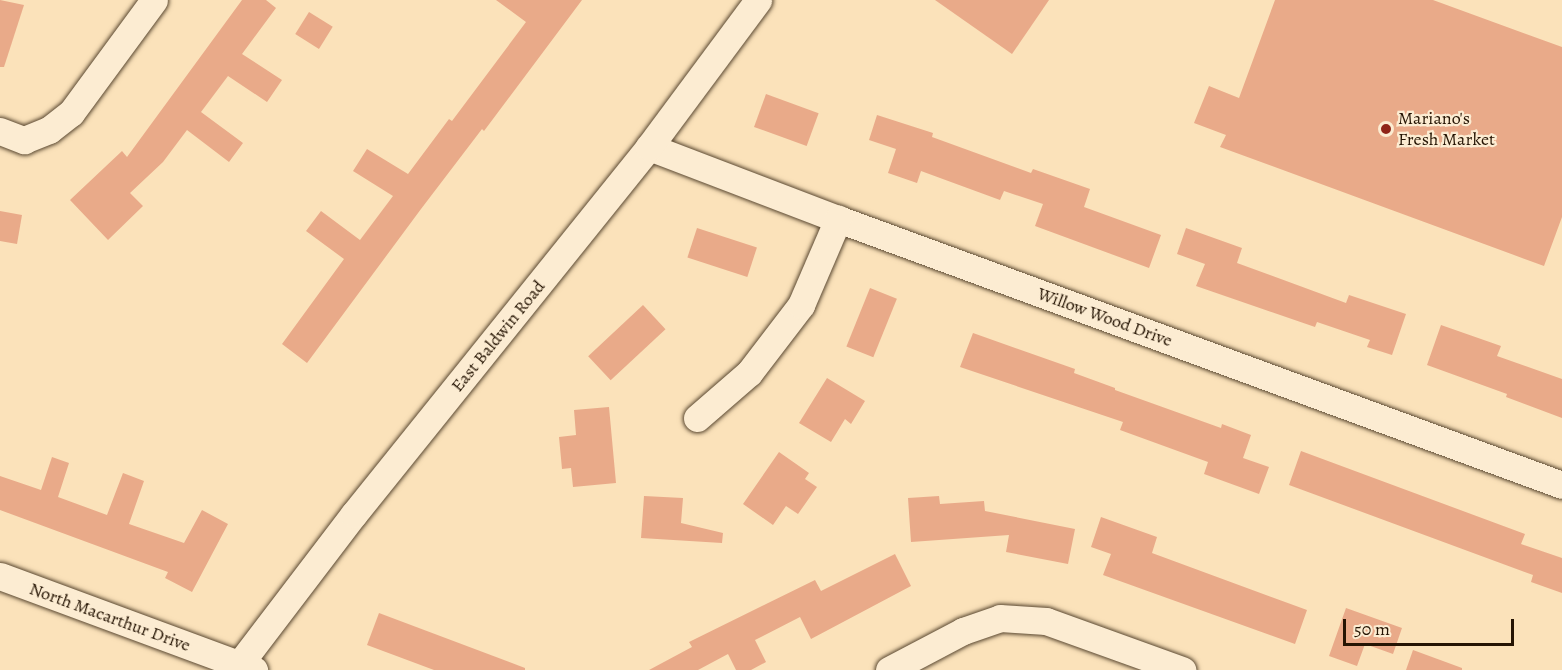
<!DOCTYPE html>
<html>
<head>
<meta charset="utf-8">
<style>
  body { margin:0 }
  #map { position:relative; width:1562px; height:670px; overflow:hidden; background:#fbe2ba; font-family:Alegreya,serif }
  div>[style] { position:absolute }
  .building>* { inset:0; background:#e9aa89; transform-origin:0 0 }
  .roads { filter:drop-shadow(0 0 2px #5a4831) drop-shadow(0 0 2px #5a4831) }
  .street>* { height:27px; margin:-13.5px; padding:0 13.5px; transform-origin:13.5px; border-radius:13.5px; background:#fcecd2 }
  .dots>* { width:16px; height:16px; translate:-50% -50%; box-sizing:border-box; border:3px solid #fcecd2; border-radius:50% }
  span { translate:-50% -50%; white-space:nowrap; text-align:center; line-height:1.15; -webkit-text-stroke:4.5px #fcecd2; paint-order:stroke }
  .poi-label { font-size:18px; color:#251403 }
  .left { translate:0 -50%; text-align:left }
  .street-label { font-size:18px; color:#251403 }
  .scale { position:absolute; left:1343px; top:619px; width:171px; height:27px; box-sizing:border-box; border:3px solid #251403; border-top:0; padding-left:8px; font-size:18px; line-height:21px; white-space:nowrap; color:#251403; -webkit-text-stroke:4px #fcecd2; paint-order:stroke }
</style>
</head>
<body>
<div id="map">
  <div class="building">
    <div style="clip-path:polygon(0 0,24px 5px,4px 67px,0 67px)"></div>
    <div style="clip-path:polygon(242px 0,266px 0,276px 8px,242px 54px,282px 80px,267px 102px,228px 76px,201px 112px,243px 143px,229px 162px,187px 130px,163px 162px,130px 193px,143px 206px,108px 240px,70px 200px,122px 151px,127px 157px)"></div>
    <div style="clip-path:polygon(496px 0,582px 0,484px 131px,482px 129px,421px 209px,307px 363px,282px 344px,344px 259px,306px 231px,321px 211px,360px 240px,393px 196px,353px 171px,367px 149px,408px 174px,449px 119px,452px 121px,526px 22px)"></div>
    <div style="clip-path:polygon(935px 0,1049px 0,1012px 54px)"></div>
    <div style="clip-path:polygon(1275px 0,1433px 0,1562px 47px,1562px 217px,1544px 266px,1220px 147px,1226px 135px,1194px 123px,1209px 86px,1239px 98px)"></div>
    <div style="left:309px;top:12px;width:28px;height:26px;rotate:32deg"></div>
    <div style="left:766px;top:94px;width:56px;height:35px;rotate:20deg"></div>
    <div style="clip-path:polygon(877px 115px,933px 133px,932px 137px,1031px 173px,1033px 169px,1090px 189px,1084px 207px,1161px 235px,1149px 268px,1035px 226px,1043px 204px,1004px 191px,1000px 200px,921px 171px,917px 183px,888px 173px,896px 149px,869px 140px)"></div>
    <div style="clip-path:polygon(0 211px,22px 215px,17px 244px,0 241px)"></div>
    <div style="left:697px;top:228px;width:63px;height:31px;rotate:18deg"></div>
    <div style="clip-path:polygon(1186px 228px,1242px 248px,1237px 263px,1346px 303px,1349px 295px,1406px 314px,1392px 355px,1367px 347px,1370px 340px,1317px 322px,1315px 327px,1196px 286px,1205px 264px,1177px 254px)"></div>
    <div style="left:870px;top:288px;width:29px;height:63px;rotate:22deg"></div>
    <div style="left:643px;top:305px;width:33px;height:75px;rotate:47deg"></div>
    <div style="clip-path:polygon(1441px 325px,1501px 346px,1497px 356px,1562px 379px,1562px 418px,1506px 397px,1507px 394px,1427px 365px)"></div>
    <div style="clip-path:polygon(973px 333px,1075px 369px,1074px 373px,1115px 388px,1115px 390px,1221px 428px,1222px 424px,1251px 435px,1243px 458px,1269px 467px,1259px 494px,1204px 474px,1208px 462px,1120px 430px,1123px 422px,960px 367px)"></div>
    <div style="clip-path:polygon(827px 378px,865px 401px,851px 424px,845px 419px,831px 442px,799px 423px)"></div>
    <div style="clip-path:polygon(609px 407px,616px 483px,573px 487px,571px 468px,562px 469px,559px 437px,576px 435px,574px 410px)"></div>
    <div style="clip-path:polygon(1301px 451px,1525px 534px,1521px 544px,1562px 558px,1562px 593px,1531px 582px,1533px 575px,1289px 485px)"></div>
    <div style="clip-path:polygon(779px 452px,809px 473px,805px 479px,817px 487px,798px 514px,786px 506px,773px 525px,743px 504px)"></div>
    <div style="clip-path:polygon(52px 457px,69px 463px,58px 497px,107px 515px,123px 473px,144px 481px,129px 524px,184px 543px,202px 510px,228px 524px,192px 592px,165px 578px,168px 572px,0 510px,0 476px,41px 490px)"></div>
    <div style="clip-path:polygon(644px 496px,683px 498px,681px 523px,723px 533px,722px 543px,641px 538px)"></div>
    <div style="clip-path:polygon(939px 496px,940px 504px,984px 501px,985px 511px,1075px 529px,1068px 564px,1006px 552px,1009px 535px,911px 542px,908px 498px)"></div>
    <div style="clip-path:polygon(1101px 517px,1157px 537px,1152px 553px,1307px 610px,1295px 644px,1103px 575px,1111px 554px,1091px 547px)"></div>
    <div style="clip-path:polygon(895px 554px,911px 586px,811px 639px,800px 617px,755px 640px,766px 662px,751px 670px,736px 670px,728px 654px,698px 670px,649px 670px,692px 647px,689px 642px,815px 580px,821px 591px)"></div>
    <div style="clip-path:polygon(1346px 608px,1402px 628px,1393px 654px,1365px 644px,1357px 666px,1329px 656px)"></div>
    <div style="clip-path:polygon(379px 613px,525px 668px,525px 670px,434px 670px,367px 645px)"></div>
    <div style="clip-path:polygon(1413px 650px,1462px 668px,1462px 670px,1406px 670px)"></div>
  </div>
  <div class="roads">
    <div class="street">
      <div style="left:0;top:131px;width:26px;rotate:21deg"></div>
      <div style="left:24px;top:140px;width:27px;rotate:-22deg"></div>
      <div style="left:49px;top:130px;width:28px;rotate:-38deg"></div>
      <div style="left:71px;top:113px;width:140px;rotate:-53.7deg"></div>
      <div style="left:649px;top:147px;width:202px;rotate:20.9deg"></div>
      <div style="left:838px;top:219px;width:771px;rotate:20.17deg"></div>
      <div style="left:697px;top:418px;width:69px;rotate:-40.9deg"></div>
      <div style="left:749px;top:373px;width:86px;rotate:-52.6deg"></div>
      <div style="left:801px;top:305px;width:94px;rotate:-66.7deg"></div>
      <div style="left:0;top:576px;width:271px;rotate:20.3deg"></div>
      <div style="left:235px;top:670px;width:196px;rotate:-52.7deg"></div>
      <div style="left:354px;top:514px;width:471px;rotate:-51.2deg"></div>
      <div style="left:649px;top:147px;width:183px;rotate:-53.4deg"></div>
      <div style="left:889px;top:670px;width:84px;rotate:-27.8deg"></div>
      <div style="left:963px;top:631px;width:39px;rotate:-19deg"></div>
      <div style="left:1000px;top:618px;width:46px;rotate:3.7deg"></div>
      <div style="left:1046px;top:621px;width:145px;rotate:19.8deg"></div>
    </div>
  </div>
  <div class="dots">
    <div style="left:1386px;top:129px;background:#8f2418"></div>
  </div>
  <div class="poi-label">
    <span class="left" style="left:1398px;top:129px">Mariano's<br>Fresh Market</span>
  </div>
  <div class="street-label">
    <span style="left:1105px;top:317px;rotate:20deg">Willow Wood Drive</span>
    <span style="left:498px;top:336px;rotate:-51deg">East Baldwin Road</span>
    <span style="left:110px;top:617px;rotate:20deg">North Macarthur Drive</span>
  </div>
  <div class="scale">50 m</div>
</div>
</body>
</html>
